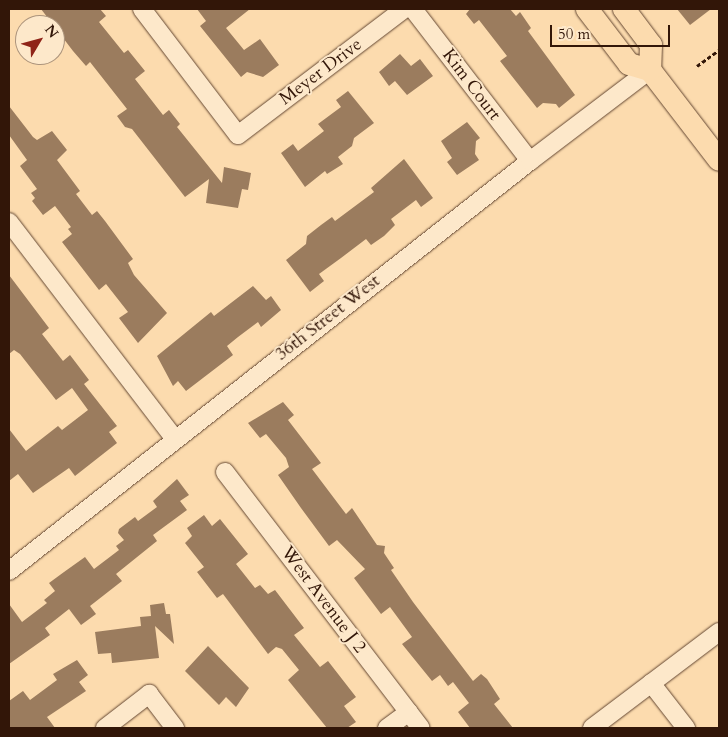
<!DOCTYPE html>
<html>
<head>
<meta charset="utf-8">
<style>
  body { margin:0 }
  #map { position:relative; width:728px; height:737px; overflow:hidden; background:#fcdbae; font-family:Cardo,serif }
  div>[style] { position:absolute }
  .building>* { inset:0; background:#9b7c5e }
  .path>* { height:3px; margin-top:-1.5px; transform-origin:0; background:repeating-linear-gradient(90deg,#321608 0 4px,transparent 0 6.5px) }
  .roads { filter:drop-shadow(0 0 1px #644732) drop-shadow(0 0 1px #644732) }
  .minor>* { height:18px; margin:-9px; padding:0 9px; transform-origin:9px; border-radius:9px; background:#fde8ca }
  .major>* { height:22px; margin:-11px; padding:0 11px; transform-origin:11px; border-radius:11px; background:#fcdbae }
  span { translate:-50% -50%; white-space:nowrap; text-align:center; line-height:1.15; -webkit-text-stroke:4px #fde8ca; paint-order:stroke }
  .street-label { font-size:18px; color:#321608 }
  .frame { position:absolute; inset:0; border:10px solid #321608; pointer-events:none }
  .north { position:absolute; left:15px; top:15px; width:50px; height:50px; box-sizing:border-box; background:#fde8ca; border:1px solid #ac947c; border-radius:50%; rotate:53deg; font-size:14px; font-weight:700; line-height:20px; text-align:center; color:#321608 }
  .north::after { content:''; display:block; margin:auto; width:18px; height:22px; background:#8f2418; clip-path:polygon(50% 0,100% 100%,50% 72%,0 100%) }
  .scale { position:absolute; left:550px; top:25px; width:120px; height:22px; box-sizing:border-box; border:2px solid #321608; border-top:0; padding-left:6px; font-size:15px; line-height:18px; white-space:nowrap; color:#321608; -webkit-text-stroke:4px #fde8ca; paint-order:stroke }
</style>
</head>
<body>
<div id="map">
  <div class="building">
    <div style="clip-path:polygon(41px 9px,100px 9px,106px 16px,99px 22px,124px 53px,128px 50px,145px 71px,135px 79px,163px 115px,169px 110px,180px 124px,177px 127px,222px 183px,224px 167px,251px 173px,248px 190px,242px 189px,238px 208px,206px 203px,209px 179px,185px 197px,132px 129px,125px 127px,117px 116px,127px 109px,90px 62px,86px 66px,73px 51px)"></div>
    <div style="clip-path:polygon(197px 9px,250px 9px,226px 28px,244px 50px,260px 39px,279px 65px,263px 77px,247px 72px,241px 77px,200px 26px,206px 21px)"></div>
    <div style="clip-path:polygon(470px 9px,510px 9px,516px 16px,520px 12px,531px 28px,528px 31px,575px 95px,559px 108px,556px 104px,543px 103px,537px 108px,500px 61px,507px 56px,479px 20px,474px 24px,466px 14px)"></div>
    <div style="clip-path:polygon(677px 9px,711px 9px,690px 25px)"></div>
    <div style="clip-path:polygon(400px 54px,411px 66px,420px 59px,433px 76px,407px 95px,395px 81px,389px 86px,379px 72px)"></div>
    <div style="clip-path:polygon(348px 91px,374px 123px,354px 138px,352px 146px,338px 157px,343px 164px,327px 174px,325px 171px,305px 187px,281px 153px,293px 144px,298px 151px,324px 131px,318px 124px,341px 107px,336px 100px)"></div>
    <div style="clip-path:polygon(9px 106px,33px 137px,37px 140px,52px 131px,67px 150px,57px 160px,80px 191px,76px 194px,92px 215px,97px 211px,105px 221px,133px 259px,128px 263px,134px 275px,167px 313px,138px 343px,119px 318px,128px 312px,106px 284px,99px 290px,62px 242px,72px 234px,68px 229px,71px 227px,55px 206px,43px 215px,32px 201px,35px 198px,31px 193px,37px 189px,20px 166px,27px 160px,9px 135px)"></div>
    <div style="clip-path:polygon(467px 122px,480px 138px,476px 141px,475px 154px,479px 160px,457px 175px,447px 162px,452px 158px,441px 141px)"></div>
    <div style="clip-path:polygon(404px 159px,433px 198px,421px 207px,416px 200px,391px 219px,395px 225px,384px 236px,371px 245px,366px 239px,341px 258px,319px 274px,324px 281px,310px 292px,286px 260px,306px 244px,307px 236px,321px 225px,332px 217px,335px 221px,374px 192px,371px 188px)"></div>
    <div style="clip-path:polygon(9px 275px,49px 328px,42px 334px,63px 361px,70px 355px,89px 380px,84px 384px,117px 426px,109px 432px,117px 443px,75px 476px,69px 468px,33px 493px,18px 474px,9px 481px,9px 429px,26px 451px,58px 426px,62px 430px,88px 410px,72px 388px,56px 400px,20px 354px,14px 350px,9px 354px)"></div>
    <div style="clip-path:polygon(253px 286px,266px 300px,271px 296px,281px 310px,261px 327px,258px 322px,238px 337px,227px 346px,233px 355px,186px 391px,178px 381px,173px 386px,157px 356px,211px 312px,214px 316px)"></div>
    <div style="clip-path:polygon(283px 402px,294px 415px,288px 420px,321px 463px,312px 469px,346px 514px,352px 508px,377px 545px,385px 546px,384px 553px,394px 568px,391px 570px,413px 602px,473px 681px,481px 674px,487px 679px,500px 699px,494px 704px,513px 728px,470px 728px,458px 712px,469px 703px,453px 682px,448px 686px,440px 675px,432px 681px,402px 644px,412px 637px,390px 607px,381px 614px,354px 578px,365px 569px,337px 540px,329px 546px,301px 508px,278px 475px,289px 467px,286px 458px,266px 434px,260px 438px,248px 423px)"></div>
    <div style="clip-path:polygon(177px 479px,189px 495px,180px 501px,187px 510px,153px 535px,157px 541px,116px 574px,122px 581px,90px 606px,96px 614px,81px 625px,69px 609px,45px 628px,50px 635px,9px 664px,9px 604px,22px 622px,47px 603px,44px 600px,55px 591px,49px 583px,64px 572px,85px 557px,94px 569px,119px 550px,116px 546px,124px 540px,118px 533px,119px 529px,135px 517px,138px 521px,157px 507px,153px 501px)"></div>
    <div style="clip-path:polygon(204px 515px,212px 526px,220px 519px,248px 554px,236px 564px,255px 588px,260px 585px,268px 594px,275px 590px,304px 628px,294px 635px,320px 667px,328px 661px,356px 697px,344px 706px,356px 722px,347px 728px,327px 728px,288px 680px,299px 670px,282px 649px,276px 647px,268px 654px,223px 594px,217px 598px,197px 572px,204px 567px,185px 543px,192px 536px,187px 528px)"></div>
    <div style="clip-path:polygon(164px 603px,166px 614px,170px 614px,174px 644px,155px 626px,159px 658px,112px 663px,111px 653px,98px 654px,95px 632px,141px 626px,140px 617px,151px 616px,150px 605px)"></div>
    <div style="clip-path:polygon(208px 646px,249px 688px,236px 707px,226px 697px,219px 705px,185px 671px)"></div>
    <div style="clip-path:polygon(77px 660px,88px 675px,79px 682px,86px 691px,47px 717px,55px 728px,9px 728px,9px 701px,23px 691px,30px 700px,57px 680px,53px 674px)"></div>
  </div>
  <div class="path">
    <div style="left:697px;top:66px;width:27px;rotate:-36deg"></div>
  </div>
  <div class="roads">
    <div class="minor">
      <div style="left:142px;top:9px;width:158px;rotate:52.7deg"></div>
      <div style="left:238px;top:135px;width:208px;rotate:-37.2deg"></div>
      <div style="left:413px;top:9px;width:192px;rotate:52.4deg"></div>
      <div style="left:9px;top:222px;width:272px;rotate:52.6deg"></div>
      <div style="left:225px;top:472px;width:322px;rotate:52.6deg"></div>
      <div style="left:9px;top:571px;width:663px;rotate:-38.2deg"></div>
      <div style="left:530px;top:161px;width:151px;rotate:-37.2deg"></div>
      <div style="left:651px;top:683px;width:57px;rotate:52.1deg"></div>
      <div style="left:105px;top:728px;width:56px;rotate:-37.7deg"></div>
      <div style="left:149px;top:694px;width:43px;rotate:52.6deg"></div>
      <div style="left:387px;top:728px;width:27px;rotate:-36deg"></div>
      <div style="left:592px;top:728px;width:159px;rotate:-37.1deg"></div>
    </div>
    <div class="major">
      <div style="left:587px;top:9px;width:69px;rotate:52.6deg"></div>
      <div style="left:629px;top:64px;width:22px;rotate:16deg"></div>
      <div style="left:650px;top:70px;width:113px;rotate:52.5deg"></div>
      <div style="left:624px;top:9px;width:45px;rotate:53.1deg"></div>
      <div style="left:651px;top:45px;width:25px;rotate:92deg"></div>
    </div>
  </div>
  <div class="street-label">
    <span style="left:321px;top:72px;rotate:-37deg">Meyer Drive</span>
    <span style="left:471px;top:85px;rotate:53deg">Kim Court</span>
    <span style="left:328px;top:318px;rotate:-38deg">36th Street West</span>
    <span style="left:323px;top:600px;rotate:53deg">West Avenue J 2</span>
  </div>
  <div class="frame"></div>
  <div class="north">N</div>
  <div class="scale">50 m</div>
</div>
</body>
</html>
